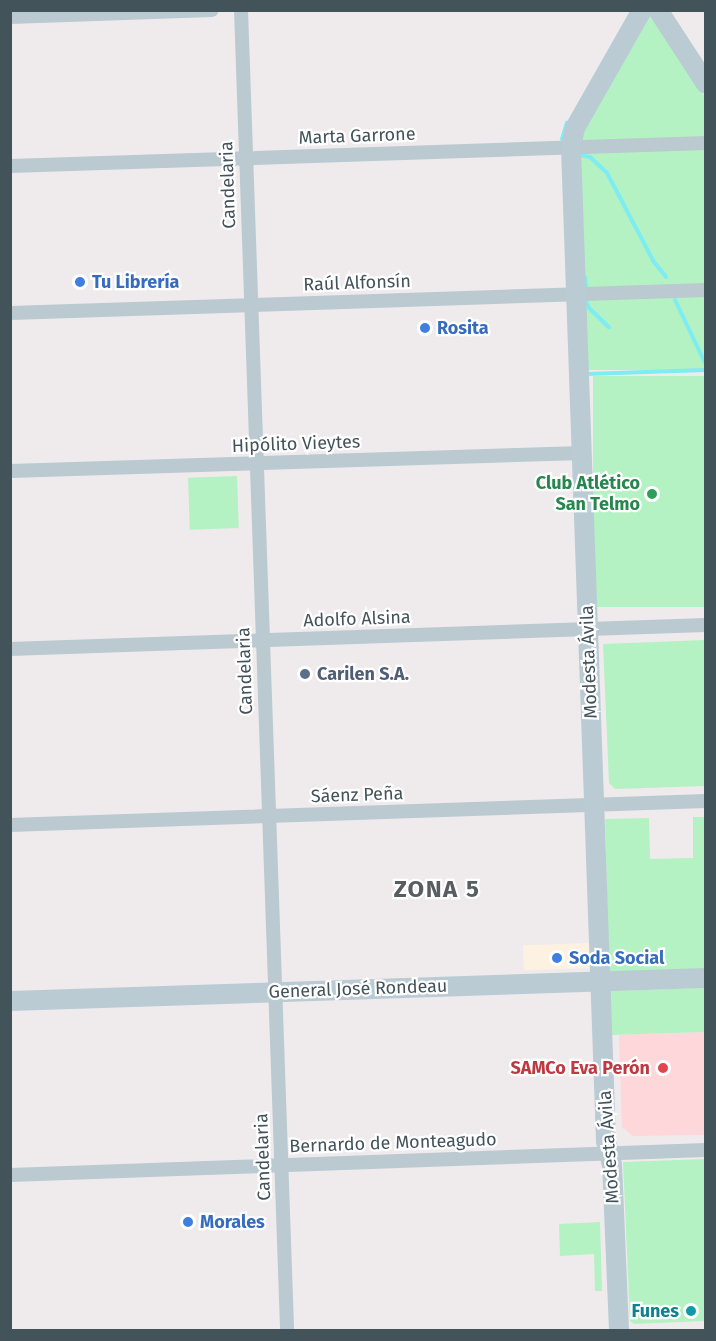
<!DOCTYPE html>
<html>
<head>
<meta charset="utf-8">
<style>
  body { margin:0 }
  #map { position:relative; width:716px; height:1341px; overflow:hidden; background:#efebec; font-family:"Fira Sans",sans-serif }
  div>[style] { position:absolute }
  .commercial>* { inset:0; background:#fdf1e1; transform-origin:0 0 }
  .medical>* { inset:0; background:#fdd7da }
  .green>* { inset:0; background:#b4f2c3; transform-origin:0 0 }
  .stream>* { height:4px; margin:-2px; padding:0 2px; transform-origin:2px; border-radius:2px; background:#7decf3 }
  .street>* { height:14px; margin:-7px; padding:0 7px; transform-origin:7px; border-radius:7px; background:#bbc9d0 }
  .secondary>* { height:20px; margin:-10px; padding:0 10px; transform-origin:10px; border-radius:10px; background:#bacbd4 }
  .dots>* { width:16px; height:16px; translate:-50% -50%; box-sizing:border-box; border:3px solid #fff; border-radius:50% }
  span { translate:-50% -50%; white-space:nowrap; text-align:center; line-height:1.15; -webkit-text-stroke:4.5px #fff; paint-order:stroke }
  .street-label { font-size:18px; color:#43535a }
  .shop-label { font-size:18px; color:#366cbe; font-weight:700 }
  .left { translate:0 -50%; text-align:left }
  .leisure-label { font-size:18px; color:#27864d; font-weight:700 }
  .right { translate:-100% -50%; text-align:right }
  .service-label { font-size:18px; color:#4e5e75; font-weight:700 }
  .health-label { font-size:18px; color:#be3a42; font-weight:700 }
  .culture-label { font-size:18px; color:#0d838f; font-weight:700 }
  .district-label { font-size:24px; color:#585d61; font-weight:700; letter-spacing:1.5px }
  .frame { position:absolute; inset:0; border:12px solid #43535a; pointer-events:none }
</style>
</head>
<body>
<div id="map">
  <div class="commercial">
    <div style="left:590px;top:943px;width:25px;height:67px;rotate:88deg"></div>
  </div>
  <div class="medical">
    <div style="clip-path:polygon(705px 1032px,705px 1135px,633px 1136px,622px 1127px,619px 1035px)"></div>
  </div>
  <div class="green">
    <div style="clip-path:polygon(650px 12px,705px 97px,705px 140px,576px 142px)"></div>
    <div style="left:705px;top:143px;width:227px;height:134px;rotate:90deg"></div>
    <div style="left:705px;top:376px;width:231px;height:112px;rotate:90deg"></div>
    <div style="left:237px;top:476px;width:52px;height:49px;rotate:88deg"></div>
    <div style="clip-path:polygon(705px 640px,705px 786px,615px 789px,609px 783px,603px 644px)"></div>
    <div style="clip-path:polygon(693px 817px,705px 817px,705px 969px,609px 972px,605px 819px,649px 818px,650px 859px,693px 858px)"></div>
    <div style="clip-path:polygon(705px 988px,705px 1032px,611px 1035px,609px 993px,612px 991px)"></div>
    <div style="clip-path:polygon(705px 1159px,705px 1321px,634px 1324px,630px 1321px,623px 1162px)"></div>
    <div style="clip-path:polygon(600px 1222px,602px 1291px,595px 1291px,594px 1254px,560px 1256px,559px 1224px)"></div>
  </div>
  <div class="stream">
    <div style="left:562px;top:139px;width:17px;rotate:-73deg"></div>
    <div style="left:580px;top:155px;width:10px;rotate:11deg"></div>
    <div style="left:590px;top:157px;width:23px;rotate:43deg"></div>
    <div style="left:607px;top:173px;width:101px;rotate:62.2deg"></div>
    <div style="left:654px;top:262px;width:19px;rotate:51deg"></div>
    <div style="left:585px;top:277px;width:9px;rotate:84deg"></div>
    <div style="left:675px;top:300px;width:72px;rotate:64.5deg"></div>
    <div style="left:586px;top:302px;width:7px;rotate:63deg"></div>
    <div style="left:589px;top:308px;width:28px;rotate:44deg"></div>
    <div style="left:586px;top:374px;width:120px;rotate:-1.9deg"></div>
  </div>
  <div class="street">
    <div style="left:241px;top:10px;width:1321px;rotate:88deg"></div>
    <div style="left:10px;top:17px;width:202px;rotate:-2deg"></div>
    <div style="left:10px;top:166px;width:696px;rotate:-1.89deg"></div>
    <div style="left:10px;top:313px;width:696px;rotate:-1.89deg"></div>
    <div style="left:10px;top:471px;width:572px;rotate:-1.8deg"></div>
    <div style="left:10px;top:649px;width:696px;rotate:-1.97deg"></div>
    <div style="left:10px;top:825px;width:696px;rotate:-1.97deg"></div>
    <div style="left:10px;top:1175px;width:696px;rotate:-2.06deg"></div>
  </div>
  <div class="secondary">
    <div style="left:658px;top:10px;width:88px;rotate:57deg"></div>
    <div style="left:10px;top:1001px;width:696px;rotate:-1.89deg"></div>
    <div style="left:619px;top:1330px;width:165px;rotate:-92.4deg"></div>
    <div style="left:612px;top:1165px;width:25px;rotate:-104deg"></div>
    <div style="left:606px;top:1141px;width:994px;rotate:-92.02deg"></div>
    <div style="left:571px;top:148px;width:20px;rotate:-79deg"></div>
    <div style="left:575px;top:128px;width:136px;rotate:-60.4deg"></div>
  </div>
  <div class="dots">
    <div style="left:80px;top:282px;background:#3f7fe0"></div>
    <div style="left:425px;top:328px;background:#3f7fe0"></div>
    <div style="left:652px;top:494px;background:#2e9e5b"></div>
    <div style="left:305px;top:674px;background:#5c6f8a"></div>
    <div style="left:557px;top:958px;background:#3f7fe0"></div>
    <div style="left:663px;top:1068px;background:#e0444e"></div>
    <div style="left:188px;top:1222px;background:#3f7fe0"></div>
    <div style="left:691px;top:1311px;background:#0f9aa8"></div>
  </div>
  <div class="street-label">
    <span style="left:357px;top:136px;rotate:-2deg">Marta Garrone</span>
    <span style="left:228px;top:185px;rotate:-92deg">Candelaria</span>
    <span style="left:357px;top:283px;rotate:-2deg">Raúl Alfonsín</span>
    <span style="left:296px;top:444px;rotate:-2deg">Hipólito Vieytes</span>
    <span style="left:357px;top:619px;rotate:-2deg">Adolfo Alsina</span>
    <span style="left:589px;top:662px;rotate:-92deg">Modesta Ávila</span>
    <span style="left:245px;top:671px;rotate:-92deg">Candelaria</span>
    <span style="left:357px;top:795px;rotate:-2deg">Sáenz Peña</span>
    <span style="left:358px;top:989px;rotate:-2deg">General José Rondeau</span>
    <span style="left:393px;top:1143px;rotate:-2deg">Bernardo de Monteagudo</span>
    <span style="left:609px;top:1147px;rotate:-94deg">Modesta Ávila</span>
    <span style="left:263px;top:1157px;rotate:-92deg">Candelaria</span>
  </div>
  <div class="shop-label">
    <span class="left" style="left:92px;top:282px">Tu Librería</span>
    <span class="left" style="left:437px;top:328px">Rosita</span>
    <span class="left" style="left:569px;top:958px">Soda Social</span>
    <span class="left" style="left:200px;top:1222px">Morales</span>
  </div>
  <div class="leisure-label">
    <span class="right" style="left:640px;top:494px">Club Atlético<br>San Telmo</span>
  </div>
  <div class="service-label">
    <span class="left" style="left:317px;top:674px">Carilen S.A.</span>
  </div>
  <div class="health-label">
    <span class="right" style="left:650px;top:1068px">SAMCo Eva Perón</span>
  </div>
  <div class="culture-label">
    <span class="right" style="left:679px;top:1311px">Funes</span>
  </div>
  <div class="district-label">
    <span style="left:437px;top:890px">ZONA 5</span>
  </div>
  <div class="frame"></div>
</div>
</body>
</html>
